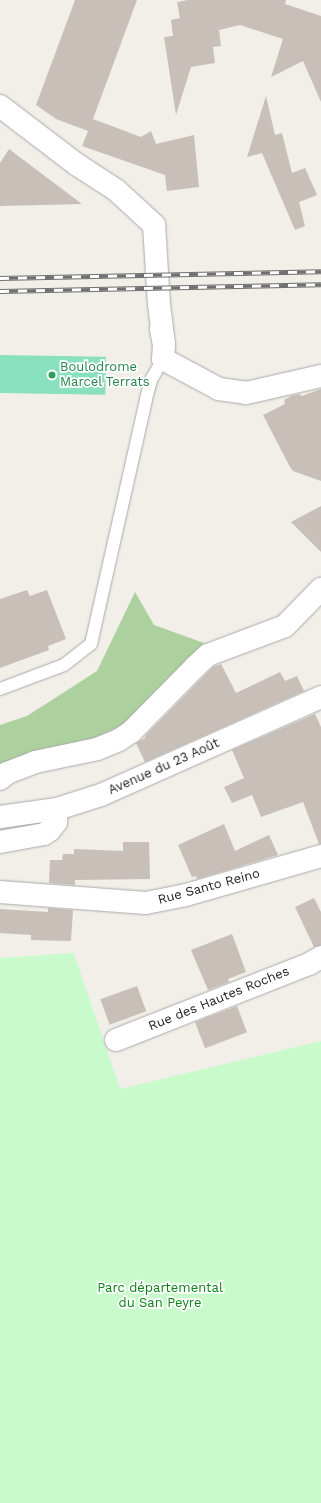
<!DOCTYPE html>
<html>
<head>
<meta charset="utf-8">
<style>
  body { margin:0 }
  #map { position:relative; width:321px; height:1503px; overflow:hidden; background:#f2efe9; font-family:"Work Sans",sans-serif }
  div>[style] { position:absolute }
  .forest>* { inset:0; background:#add19e }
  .park>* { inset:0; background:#c8facc }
  .pitch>* { inset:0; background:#88e0be; transform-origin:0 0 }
  .building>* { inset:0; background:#c7bfb8; transform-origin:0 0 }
  .roads { filter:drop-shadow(0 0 1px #a9a9a9) drop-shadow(0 0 1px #a9a9a9) }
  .service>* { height:12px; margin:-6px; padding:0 6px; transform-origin:6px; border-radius:6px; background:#fff }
  .minor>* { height:22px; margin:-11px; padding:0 11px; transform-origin:11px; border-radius:11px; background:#fff }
  .tertiary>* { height:22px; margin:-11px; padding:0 11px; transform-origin:11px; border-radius:11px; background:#fff }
  .rail>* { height:4.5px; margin-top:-2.25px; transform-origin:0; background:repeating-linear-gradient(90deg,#fff 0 9px,#707070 0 18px); box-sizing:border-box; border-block:1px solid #707070 }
  .dots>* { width:11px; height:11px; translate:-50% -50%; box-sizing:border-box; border:2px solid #fff; border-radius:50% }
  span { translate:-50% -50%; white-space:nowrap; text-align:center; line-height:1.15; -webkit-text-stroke:3.5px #fff; paint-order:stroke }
  .leisure-label { font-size:13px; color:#27864d }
  .left { translate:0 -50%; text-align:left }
  .street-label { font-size:13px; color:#222 }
  .park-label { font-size:13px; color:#0c8416 }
</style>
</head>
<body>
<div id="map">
  <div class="forest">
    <div style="clip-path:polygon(135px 592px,154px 625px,204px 643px,123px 725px,85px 742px,0 764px,0 725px,27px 716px,97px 671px)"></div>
  </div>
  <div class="park">
    <div style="clip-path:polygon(74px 953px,120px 1089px,321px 1041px,321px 1503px,0 1503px,0 958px)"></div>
  </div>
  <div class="pitch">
    <div style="left:0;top:355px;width:106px;height:38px;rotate:1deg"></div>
  </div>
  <div class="building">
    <div style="clip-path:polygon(75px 0,137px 0,93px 119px,141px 137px,151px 131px,156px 144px,194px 135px,199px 187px,167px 191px,165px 175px,82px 146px,88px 131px,56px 119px,36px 105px)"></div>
    <div style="clip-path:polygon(188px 0,286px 0,285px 4px,321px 16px,321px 102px,303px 61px,271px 77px,283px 39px,240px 25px,219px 30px,221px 46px,213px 47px,215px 63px,191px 67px,176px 115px,164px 37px,173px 36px,171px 20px,180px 18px,177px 2px)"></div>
    <div style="clip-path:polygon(266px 96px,275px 135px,282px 133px,292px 173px,305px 168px,317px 195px,299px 202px,305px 226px,295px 230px,262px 153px,247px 157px)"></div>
    <div style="clip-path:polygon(9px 149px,82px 204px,0 206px,0 163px)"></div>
    <div style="clip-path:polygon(321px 389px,321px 481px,293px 471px,290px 467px,263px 415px,285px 404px,284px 400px,291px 396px,299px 394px,302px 396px)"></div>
    <div style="clip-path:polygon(321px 506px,321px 552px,291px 522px)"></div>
    <div style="clip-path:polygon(27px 590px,30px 596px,47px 590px,66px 639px,48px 646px,49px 650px,0 668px,0 599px)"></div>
    <div style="clip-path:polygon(221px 664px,236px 693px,280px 672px,285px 681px,297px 676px,304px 691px,145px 762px,136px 743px,145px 738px,145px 736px,205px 675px,213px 667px)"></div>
    <div style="clip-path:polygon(315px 714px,321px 727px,321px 844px,319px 844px,303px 802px,261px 817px,252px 795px,232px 803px,224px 787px,244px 778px,232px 750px)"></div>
    <div style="clip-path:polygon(224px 824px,235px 851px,269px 835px,278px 855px,197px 879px,196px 876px,192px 877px,178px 845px)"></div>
    <div style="clip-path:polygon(123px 842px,149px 842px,150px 879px,75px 880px,75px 885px,49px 883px,50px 860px,62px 860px,63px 854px,74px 854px,74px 849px,123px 851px)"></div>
    <div style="clip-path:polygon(314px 898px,321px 912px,321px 945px,314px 947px,295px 907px)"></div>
    <div style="clip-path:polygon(48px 908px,73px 910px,71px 941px,31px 940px,31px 935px,0 933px,0 909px,48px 912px)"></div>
    <div style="clip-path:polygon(232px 934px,246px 972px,228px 979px,229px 982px,208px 990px,191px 950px)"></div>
    <div style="left:137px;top:986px;width:27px;height:39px;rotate:70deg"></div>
    <div style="left:237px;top:1006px;width:28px;height:45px;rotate:69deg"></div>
  </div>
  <div class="roads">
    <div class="service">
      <div style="left:0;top:689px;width:68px;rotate:-20.6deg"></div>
      <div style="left:64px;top:665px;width:34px;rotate:-38deg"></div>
      <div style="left:91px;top:644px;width:251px;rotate:-77.3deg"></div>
      <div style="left:146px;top:399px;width:20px;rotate:-75deg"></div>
      <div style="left:151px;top:380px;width:24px;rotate:-60deg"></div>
    </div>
    <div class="minor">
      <div style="left:0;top:106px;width:96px;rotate:37.3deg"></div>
      <div style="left:76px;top:164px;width:48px;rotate:33deg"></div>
      <div style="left:116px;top:190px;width:52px;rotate:42.6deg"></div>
      <div style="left:154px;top:225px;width:79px;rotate:86.4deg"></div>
      <div style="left:159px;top:304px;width:41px;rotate:83deg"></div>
      <div style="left:164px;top:345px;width:16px;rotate:-101deg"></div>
      <div style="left:164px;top:345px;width:14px;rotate:94deg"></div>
      <div style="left:163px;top:359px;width:64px;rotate:28.2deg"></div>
      <div style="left:219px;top:389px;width:27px;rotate:8deg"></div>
      <div style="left:246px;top:393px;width:77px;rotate:-12.8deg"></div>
      <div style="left:0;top:779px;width:9px;rotate:-41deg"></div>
      <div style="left:7px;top:773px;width:30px;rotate:-21deg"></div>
      <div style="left:35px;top:762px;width:63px;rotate:-11.8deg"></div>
      <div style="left:97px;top:749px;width:24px;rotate:-22deg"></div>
      <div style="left:119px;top:740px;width:14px;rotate:-34deg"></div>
      <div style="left:131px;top:732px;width:93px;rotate:-45.4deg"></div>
      <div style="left:196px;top:666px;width:16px;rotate:-43deg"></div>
      <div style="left:208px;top:655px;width:82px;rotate:-20.6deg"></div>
      <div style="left:285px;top:626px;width:52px;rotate:-45.8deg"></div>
      <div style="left:0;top:842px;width:45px;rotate:-10.3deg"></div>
      <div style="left:44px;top:834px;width:7px;rotate:-34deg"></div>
      <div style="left:50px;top:830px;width:10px;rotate:-53deg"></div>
      <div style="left:56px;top:822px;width:13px;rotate:-86deg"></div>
      <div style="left:0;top:892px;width:146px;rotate:4.3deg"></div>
      <div style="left:146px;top:903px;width:41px;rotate:-11.3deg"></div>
      <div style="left:186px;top:895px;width:141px;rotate:-16.1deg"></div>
      <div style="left:116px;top:1040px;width:207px;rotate:-21.5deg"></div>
      <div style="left:309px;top:964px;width:14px;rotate:-30deg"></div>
    </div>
    <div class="tertiary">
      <div style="left:0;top:817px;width:58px;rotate:-8deg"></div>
      <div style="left:57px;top:809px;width:46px;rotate:-17.7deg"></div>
      <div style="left:101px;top:795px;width:241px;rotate:-24deg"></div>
    </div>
  </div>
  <div class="rail">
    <div style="left:0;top:278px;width:321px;rotate:-1.2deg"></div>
    <div style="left:0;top:291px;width:321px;rotate:-1.2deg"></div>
  </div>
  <div class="dots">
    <div style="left:52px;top:375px;background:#2e9e5b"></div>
  </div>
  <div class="leisure-label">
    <span class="left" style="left:60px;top:375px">Boulodrome<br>Marcel Terrats</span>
  </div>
  <div class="street-label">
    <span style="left:164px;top:767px;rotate:-24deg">Avenue du 23 Août</span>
    <span style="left:209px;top:887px;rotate:-15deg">Rue Santo Reino</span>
    <span style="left:219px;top:999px;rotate:-22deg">Rue des Hautes Roches</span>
  </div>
  <div class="park-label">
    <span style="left:160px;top:1296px">Parc départemental<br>du San Peyre</span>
  </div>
</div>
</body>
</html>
